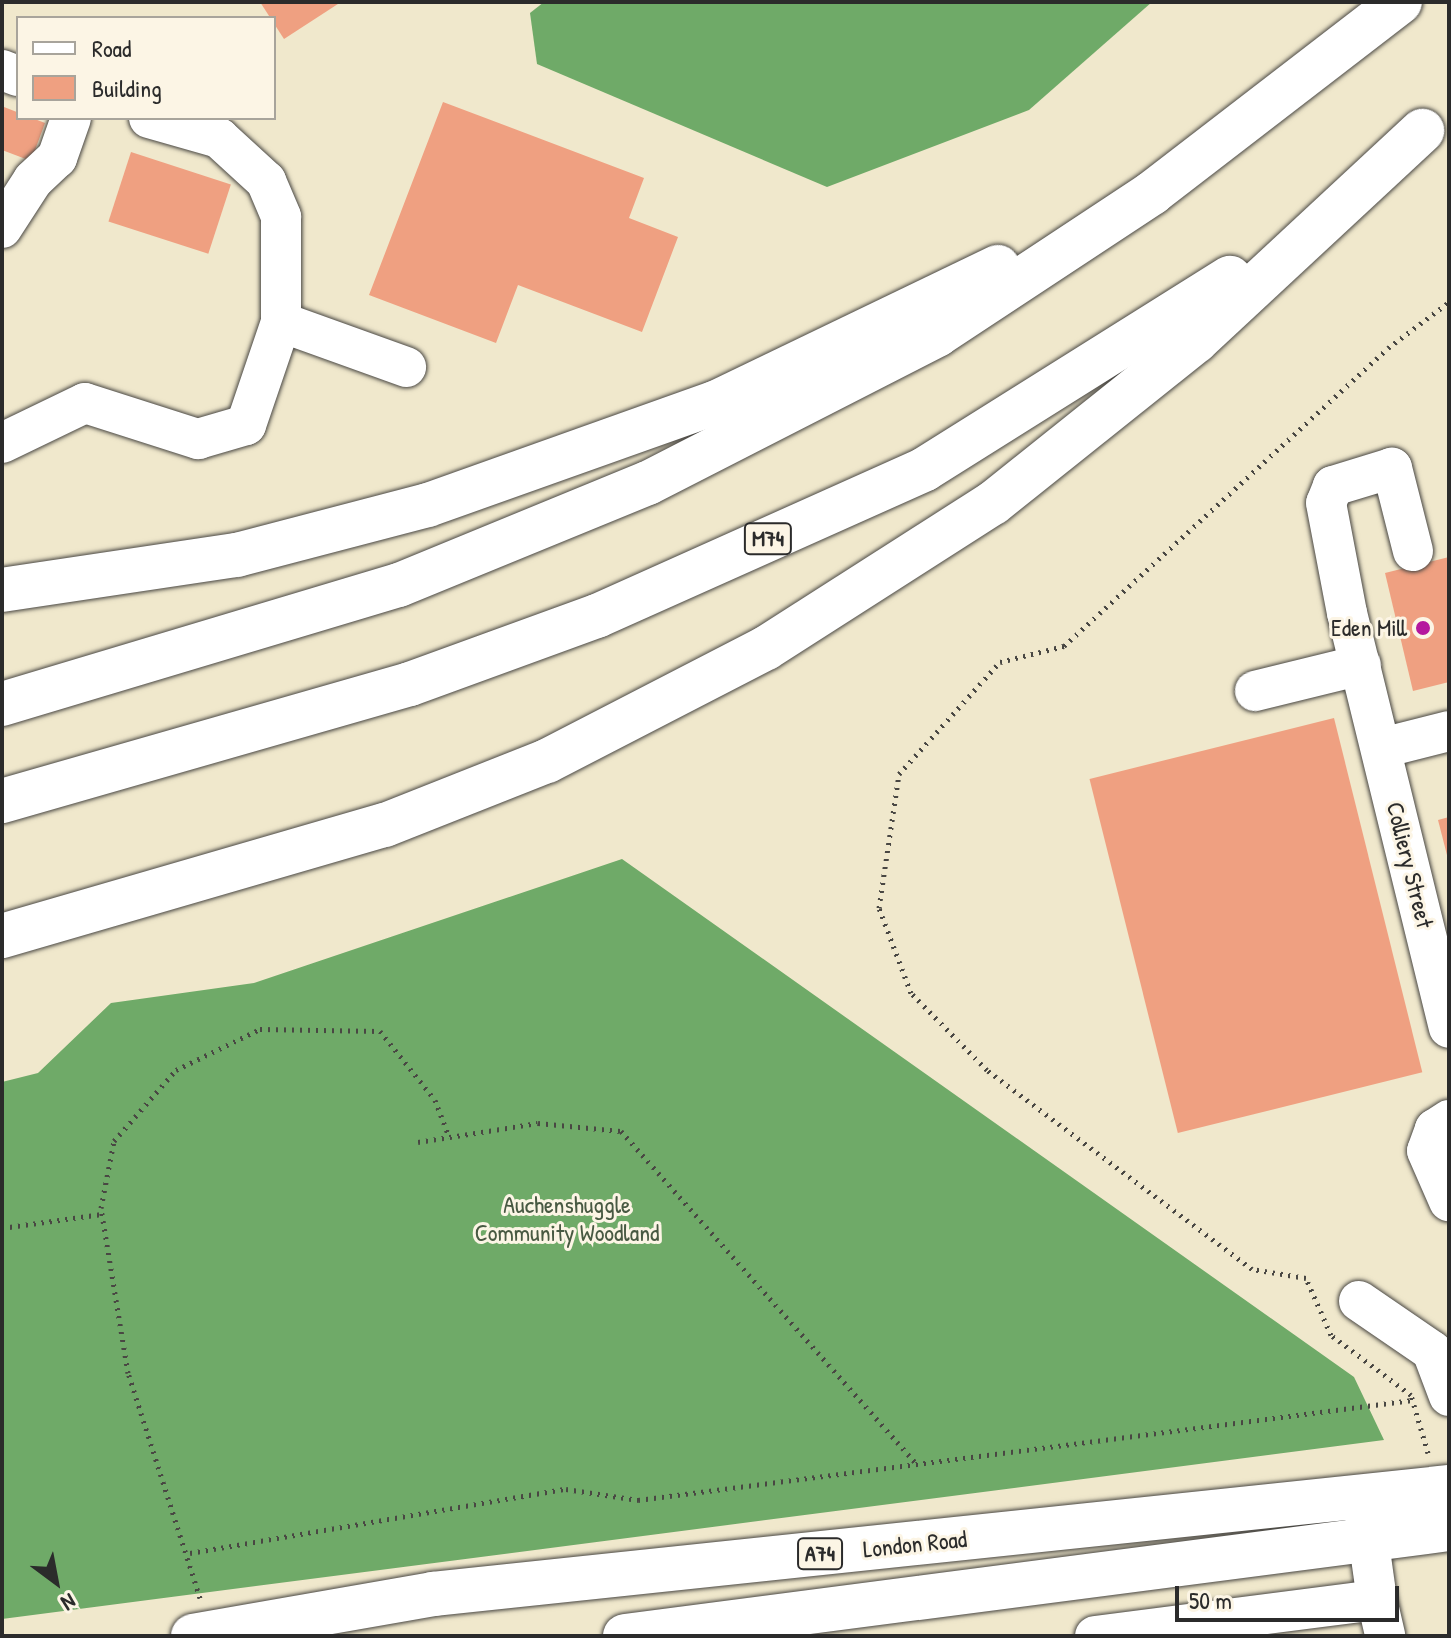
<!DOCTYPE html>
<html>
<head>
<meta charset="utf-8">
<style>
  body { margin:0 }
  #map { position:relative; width:1451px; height:1638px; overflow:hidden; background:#f0e8cc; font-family:"Patrick Hand",sans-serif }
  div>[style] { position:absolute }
  .forest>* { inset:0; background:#6faa68 }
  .building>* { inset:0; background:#efa081; transform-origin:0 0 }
  .path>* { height:5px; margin-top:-2.5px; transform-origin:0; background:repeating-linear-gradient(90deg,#494743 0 2px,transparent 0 8px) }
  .roads { filter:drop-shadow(0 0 2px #494743) drop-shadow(0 0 2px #494743) }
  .minor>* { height:40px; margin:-20px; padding:0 20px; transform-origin:20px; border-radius:20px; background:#fff }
  .major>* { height:44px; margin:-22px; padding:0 22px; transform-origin:22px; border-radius:22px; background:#fff }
  .highway>* { height:44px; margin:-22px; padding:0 22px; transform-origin:22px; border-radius:22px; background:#fff }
  .dots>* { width:22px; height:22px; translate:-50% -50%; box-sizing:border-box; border:4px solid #fcf5e5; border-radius:50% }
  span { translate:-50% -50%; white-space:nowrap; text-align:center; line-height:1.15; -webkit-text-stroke:6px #fcf5e5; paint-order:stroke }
  .shield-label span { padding:2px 6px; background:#fcf5e5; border:2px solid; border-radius:6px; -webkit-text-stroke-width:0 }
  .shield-label { font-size:22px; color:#2b2b2b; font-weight:700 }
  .poi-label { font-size:24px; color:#2b2b2b }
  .right { translate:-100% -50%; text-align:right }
  .street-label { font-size:24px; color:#2b2b2b }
  .park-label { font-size:24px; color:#485942 }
  .frame { position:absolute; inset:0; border:4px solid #2b2b2b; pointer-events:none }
  .legend { position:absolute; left:16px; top:16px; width:260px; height:104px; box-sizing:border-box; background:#fcf5e5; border:2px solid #a8a49b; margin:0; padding:10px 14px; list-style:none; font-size:24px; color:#2b2b2b }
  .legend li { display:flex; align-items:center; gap:16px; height:40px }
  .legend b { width:40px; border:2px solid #a8a49b }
  .north { position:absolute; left:16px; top:1542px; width:80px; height:80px; -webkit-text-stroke:6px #fcf5e5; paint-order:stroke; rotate:148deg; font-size:22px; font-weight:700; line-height:32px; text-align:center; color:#2b2b2b }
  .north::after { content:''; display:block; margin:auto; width:28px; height:36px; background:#2b2b2b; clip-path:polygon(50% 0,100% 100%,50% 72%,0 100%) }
  .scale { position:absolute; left:1175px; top:1586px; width:224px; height:36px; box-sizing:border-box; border:4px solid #2b2b2b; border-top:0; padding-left:10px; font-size:24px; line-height:28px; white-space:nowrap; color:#2b2b2b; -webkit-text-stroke:6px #fcf5e5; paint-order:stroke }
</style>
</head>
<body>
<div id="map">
  <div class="forest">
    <div style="clip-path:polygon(544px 2px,1152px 2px,1029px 110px,827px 187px,537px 64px,530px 13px)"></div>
    <div style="clip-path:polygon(622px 859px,1354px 1377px,1384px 1440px,2px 1619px,2px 1082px,38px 1073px,111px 1003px,254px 983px)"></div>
  </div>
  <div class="building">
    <div style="clip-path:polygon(260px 2px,341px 2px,284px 39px)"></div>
    <div style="clip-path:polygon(443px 102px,644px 178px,629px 218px,678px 237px,642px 332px,518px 285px,496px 343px,369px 295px)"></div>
    <div style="clip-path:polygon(4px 107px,45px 123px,31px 161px,2px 150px)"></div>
    <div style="left:131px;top:152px;width:105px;height:73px;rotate:18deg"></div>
    <div style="clip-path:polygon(1449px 557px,1449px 682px,1413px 691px,1385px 573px)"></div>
    <div style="left:1334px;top:718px;width:365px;height:252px;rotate:76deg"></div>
    <div style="clip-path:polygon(1449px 817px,1449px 859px,1448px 859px,1438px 820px)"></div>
  </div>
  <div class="path">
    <div style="left:418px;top:1142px;width:121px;rotate:-9deg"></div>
    <div style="left:538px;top:1123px;width:83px;rotate:5.5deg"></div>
    <div style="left:621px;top:1131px;width:446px;rotate:48.4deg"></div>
    <div style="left:2px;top:1228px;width:101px;rotate:-8deg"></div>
    <div style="left:1428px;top:1453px;width:60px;rotate:-106.3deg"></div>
    <div style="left:1411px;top:1395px;width:100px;rotate:-143.1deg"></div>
    <div style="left:1331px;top:1335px;width:62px;rotate:-113.7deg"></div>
    <div style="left:1306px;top:1278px;width:55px;rotate:-170.5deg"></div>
    <div style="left:1252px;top:1269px;width:331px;rotate:-143.1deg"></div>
    <div style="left:987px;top:1070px;width:108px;rotate:-134.6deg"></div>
    <div style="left:911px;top:993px;width:91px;rotate:-110.6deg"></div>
    <div style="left:879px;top:908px;width:135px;rotate:-81.5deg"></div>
    <div style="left:899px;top:774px;width:151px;rotate:-48deg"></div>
    <div style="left:1000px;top:662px;width:66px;rotate:-14deg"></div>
    <div style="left:1064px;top:646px;width:440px;rotate:-42.6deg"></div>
    <div style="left:1388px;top:348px;width:76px;rotate:-37deg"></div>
    <div style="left:190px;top:1553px;width:381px;rotate:-9.7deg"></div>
    <div style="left:566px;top:1489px;width:73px;rotate:8.7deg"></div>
    <div style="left:638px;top:1500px;width:781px;rotate:-7.35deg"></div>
    <div style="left:200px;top:1598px;width:236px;rotate:-107.7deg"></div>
    <div style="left:128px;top:1373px;width:167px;rotate:-99.3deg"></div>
    <div style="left:101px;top:1208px;width:68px;rotate:-79deg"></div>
    <div style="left:114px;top:1141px;width:94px;rotate:-48.9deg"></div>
    <div style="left:176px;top:1070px;width:93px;rotate:-26deg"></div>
    <div style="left:260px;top:1029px;width:120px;rotate:1deg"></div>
    <div style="left:380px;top:1031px;width:88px;rotate:51.4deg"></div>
    <div style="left:435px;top:1100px;width:40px;rotate:69deg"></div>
  </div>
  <div class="roads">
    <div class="minor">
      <div style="left:2px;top:70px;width:17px;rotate:21deg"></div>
      <div style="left:149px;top:118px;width:73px;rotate:15.9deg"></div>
      <div style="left:219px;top:138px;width:64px;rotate:42.5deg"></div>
      <div style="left:266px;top:181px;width:39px;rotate:67deg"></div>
      <div style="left:281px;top:217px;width:105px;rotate:90deg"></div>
      <div style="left:2px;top:228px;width:57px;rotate:-57.1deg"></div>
      <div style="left:33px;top:180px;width:33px;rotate:-43deg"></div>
      <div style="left:57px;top:158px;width:42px;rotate:-70.7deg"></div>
      <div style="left:2px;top:443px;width:92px;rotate:-25.7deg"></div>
      <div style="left:85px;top:403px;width:119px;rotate:17.7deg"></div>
      <div style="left:198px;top:439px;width:50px;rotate:-16.3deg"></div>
      <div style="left:246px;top:425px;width:109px;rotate:-71.2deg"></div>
      <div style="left:281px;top:322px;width:133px;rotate:19.8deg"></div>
      <div style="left:1413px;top:551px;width:86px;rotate:-104.2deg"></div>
      <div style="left:1392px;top:468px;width:62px;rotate:163deg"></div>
      <div style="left:1333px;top:486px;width:18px;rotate:112deg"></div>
      <div style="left:1326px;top:503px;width:112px;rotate:79.2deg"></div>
      <div style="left:1347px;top:613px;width:427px;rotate:76.2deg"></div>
      <div style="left:1255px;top:691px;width:109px;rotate:-13.8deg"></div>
      <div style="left:1382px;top:748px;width:69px;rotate:-14.2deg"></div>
      <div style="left:1449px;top:1120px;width:17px;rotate:147deg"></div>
      <div style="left:1435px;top:1129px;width:23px;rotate:110deg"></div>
      <div style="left:1427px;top:1151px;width:55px;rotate:66.3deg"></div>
      <div style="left:1359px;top:1301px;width:88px;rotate:34.4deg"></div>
      <div style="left:1432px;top:1351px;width:48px;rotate:69.3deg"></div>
      <div style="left:1377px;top:1600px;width:37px;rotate:77deg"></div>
      <div style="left:1095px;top:1636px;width:284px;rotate:-7.3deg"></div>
      <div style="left:1377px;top:1600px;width:93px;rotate:-98deg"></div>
    </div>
    <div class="major">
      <div style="left:193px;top:1636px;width:244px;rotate:-9.9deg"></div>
      <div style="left:433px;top:1594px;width:1022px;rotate:-6.01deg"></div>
      <div style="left:625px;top:1636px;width:831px;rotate:-7.4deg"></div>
    </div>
    <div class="highway">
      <div style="left:2px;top:590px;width:238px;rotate:-8.5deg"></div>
      <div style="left:237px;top:555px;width:197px;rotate:-14.7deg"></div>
      <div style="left:428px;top:505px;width:305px;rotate:-19.6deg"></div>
      <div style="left:715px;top:403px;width:314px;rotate:-25.7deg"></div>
      <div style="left:2px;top:704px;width:414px;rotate:-16.7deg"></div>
      <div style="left:399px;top:585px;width:269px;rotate:-22.3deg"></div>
      <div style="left:648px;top:483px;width:325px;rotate:-27.1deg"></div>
      <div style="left:937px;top:335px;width:258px;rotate:-33.4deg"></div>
      <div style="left:1152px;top:193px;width:313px;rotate:-37.6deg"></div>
      <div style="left:2px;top:801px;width:424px;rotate:-16deg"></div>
      <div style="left:410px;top:684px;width:199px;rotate:-20deg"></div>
      <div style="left:597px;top:616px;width:359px;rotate:-24.1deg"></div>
      <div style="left:925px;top:469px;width:360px;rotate:-32.1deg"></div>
      <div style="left:2px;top:936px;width:399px;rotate:-16.2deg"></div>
      <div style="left:385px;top:825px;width:174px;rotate:-21.6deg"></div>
      <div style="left:547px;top:761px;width:246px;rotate:-27.3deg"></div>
      <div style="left:766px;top:648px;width:269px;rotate:-32.6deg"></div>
      <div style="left:993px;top:503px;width:260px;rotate:-38.6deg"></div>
      <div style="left:1196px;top:341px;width:309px;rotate:-42.9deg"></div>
    </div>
  </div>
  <div class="dots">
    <div style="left:1423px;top:628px;background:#b5179e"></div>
  </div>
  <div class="shield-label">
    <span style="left:768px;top:539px">M74</span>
    <span style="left:820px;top:1554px">A74</span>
  </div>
  <div class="poi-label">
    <span class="right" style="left:1407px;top:628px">Eden Mill</span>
  </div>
  <div class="street-label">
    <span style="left:1410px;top:865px;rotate:76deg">Colliery Street</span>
    <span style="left:915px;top:1544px;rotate:-6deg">London Road</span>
  </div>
  <div class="park-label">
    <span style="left:567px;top:1219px">Auchenshuggle<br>Community Woodland</span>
  </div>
  <div class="frame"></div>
  <ul class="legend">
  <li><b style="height:10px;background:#fff"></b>Road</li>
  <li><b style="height:22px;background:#efa081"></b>Building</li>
  </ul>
  <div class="north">N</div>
  <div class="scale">50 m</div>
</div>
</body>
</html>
